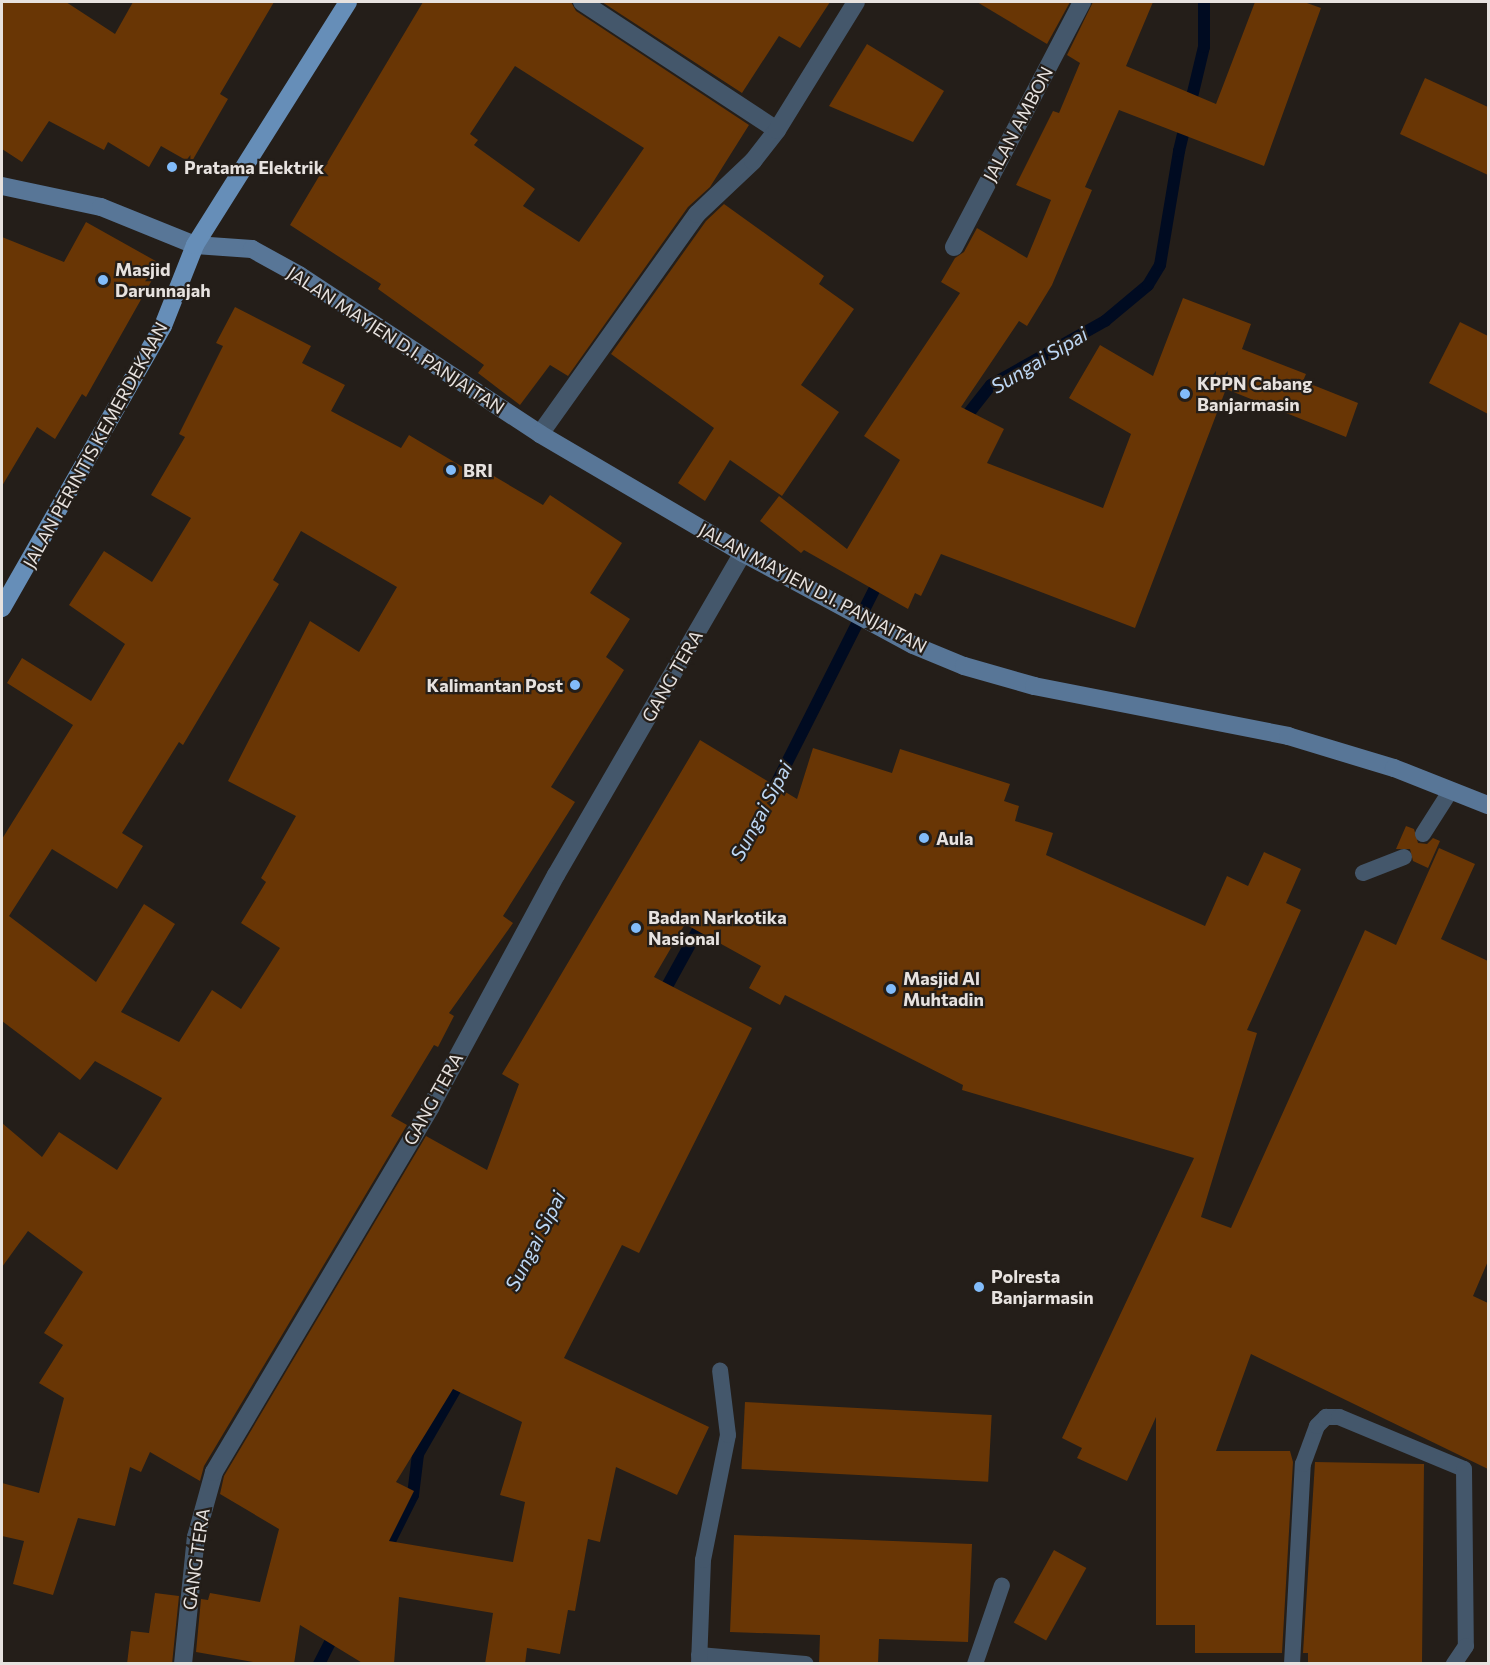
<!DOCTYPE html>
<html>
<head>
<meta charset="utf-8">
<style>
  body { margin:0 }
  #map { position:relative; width:1490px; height:1665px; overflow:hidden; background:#241e19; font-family:Commissioner,sans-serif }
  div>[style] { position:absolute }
  .stream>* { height:12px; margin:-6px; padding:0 6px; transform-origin:6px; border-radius:6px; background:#000b21 }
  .building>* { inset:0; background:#693605; transform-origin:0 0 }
  .lane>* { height:16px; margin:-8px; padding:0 8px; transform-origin:8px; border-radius:8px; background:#44576b }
  .street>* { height:18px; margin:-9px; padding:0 9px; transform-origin:9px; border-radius:9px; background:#44576b }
  .secondary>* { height:18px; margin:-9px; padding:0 9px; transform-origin:9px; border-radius:9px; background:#587697 }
  .primary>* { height:18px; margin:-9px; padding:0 9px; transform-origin:9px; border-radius:9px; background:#668eb8 }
  .dots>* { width:16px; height:16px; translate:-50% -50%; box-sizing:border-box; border:3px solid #241e19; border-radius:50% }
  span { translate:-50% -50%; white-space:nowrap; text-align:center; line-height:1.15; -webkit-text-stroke:4.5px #241e19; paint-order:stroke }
  .street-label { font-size:18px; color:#e7e2df }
  .poi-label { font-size:18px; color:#e7e2df; font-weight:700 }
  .left { translate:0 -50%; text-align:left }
  .right { translate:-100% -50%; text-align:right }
  .water-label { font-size:20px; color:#bdd7f4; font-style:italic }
  .frame { position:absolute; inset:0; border:3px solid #e7e2df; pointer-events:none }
</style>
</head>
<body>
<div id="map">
  <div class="stream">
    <div style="left:961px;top:423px;width:48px;rotate:-51.7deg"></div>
    <div style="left:991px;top:385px;width:131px;rotate:-29.3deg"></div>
    <div style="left:1105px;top:321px;width:56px;rotate:-39.9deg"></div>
    <div style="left:1148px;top:285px;width:23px;rotate:-59deg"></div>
    <div style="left:1160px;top:265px;width:116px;rotate:-80.5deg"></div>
    <div style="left:1179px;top:151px;width:107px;rotate:-76.5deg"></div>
    <div style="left:1204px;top:47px;width:45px;rotate:-90deg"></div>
    <div style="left:769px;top:798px;width:249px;rotate:-63.2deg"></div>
    <div style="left:660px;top:999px;width:94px;rotate:-61.2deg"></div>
    <div style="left:383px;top:1555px;width:67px;rotate:-63.4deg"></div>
    <div style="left:413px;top:1495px;width:41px;rotate:-83deg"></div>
    <div style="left:418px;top:1454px;width:90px;rotate:-60deg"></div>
    <div style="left:319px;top:1664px;width:38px;rotate:-63deg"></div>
  </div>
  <div class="building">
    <div style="clip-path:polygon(2px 2px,66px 2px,115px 34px,133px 2px,274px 2px,220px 94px,228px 99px,191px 163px,161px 146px,149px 167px,108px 142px,104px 150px,49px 121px,22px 162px,2px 149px)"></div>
    <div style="clip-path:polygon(evenodd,423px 2px,571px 2px,576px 11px,749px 125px,710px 187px,688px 207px,568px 376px,550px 365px,520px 405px,478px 373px,484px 365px,378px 289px,381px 284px,290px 225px,423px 2px,515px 66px,644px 148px,579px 242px,523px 206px,535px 189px,474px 145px,478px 140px,470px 134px,515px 66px)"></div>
    <div style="clip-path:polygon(602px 2px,830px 2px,800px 48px,779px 36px,742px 93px)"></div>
    <div style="clip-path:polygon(977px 2px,1070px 2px,1047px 44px)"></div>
    <div style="clip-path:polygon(1093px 2px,1153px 2px,1126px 66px,1216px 104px,1255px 2px,1304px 2px,1321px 8px,1264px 166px,1119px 110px,1085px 187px,1092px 190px,1052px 285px,1027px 326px,1019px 321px,961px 407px,1004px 429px,987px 463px,1103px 508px,1131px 434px,1069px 398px,1100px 345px,1153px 376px,1183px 298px,1251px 324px,1242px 349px,1306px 374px,1303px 381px,1358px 403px,1346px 437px,1226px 389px,1135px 628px,941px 554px,921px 596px,915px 593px,908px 609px,804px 550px,801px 553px,760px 521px,779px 496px,847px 549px,900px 460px,864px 436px,960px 293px,941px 282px,955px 258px,964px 252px,977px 228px,1027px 258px,1051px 200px,1016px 185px,1053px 111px,1059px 113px,1080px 63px,1067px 55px)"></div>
    <div style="clip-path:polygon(867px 44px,944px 91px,913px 142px,829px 106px)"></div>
    <div style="clip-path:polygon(1425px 78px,1488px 107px,1488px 175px,1400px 134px)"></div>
    <div style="clip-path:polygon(724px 204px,824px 276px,819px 284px,854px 309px,801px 385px,839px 412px,782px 496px,730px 460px,705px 501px,678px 483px,714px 428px,611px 354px,706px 221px)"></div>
    <div style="clip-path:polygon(86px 222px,161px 264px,86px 397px,82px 394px,55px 439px,37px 427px,2px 486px,2px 237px,64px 262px)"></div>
    <div style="clip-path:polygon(evenodd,235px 307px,311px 346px,302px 363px,345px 385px,331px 411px,401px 448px,409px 435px,466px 469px,470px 462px,543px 505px,550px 495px,622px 543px,590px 593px,630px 619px,606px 657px,624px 670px,551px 787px,575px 802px,503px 916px,513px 923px,449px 1013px,454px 1016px,438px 1047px,434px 1045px,391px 1116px,407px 1125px,204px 1466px,200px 1481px,150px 1452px,141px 1472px,130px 1467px,115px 1526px,78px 1518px,53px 1595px,13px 1584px,24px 1541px,2px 1536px,2px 1483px,39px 1493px,64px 1398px,39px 1383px,63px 1345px,44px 1333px,83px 1272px,28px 1231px,2px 1267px,2px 1123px,42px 1157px,59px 1132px,117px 1170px,162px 1098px,95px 1061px,80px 1080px,2px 1021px,2px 839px,73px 725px,7px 683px,22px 658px,91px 701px,125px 644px,69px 605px,104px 551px,152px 582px,191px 518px,151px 495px,185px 437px,179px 434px,223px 346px,216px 343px,235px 307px,301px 531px,397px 587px,359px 652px,310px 621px,228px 781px,296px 816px,261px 878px,266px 882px,241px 923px,280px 948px,241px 1009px,212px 990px,179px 1042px,121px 1012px,175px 924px,144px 904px,96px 982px,9px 916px,52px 849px,117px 889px,143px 846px,122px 833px,179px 742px,183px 745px,279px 584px,273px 580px,301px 531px)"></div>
    <div style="clip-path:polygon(1460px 322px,1488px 336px,1488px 414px,1429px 383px)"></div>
    <div style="clip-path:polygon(evenodd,700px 740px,797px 799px,813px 748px,892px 773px,900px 749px,1010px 784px,1004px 801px,1019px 806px,1015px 821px,1053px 833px,1046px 855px,1205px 926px,1227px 876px,1248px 886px,1264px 852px,1301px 869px,1286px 903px,1301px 910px,1247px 1030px,1257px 1033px,1201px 1217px,1231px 1228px,1365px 930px,1396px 945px,1439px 848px,1475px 864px,1441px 939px,1488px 961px,1488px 1261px,1473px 1296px,1488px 1303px,1488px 1469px,1251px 1354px,1216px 1451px,1290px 1451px,1293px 1462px,1282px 1653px,1195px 1653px,1195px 1625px,1156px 1625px,1156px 1417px,1127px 1481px,1077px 1458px,1082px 1448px,1062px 1438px,1194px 1158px,962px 1090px,963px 1085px,785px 995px,780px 1005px,749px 988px,761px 966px,685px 924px,654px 977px,752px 1028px,639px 1253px,622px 1245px,564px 1358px,709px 1427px,677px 1495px,616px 1467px,600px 1542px,588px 1539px,575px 1611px,568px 1610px,560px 1654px,527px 1648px,525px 1664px,485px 1664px,493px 1613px,399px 1597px,394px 1664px,364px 1664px,300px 1625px,294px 1664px,265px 1664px,196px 1652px,201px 1599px,208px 1600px,210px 1593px,260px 1602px,279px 1529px,220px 1494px,224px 1476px,426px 1136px,487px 1170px,519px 1084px,502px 1074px,700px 740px,453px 1389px,522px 1422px,500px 1495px,525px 1502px,513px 1562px,389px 1541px,414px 1491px,396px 1482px,453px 1389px)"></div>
    <div style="clip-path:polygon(1406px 826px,1414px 829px,1418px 843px,1427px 844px,1433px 838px,1440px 841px,1428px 868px,1413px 861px,1410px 849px,1396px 849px)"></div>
    <div style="left:745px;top:1402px;width:247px;height:67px;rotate:3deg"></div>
    <div style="clip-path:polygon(1315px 1462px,1424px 1464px,1422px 1664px,1308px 1664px,1308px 1653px,1303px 1653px)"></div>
    <div style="clip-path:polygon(734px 1535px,972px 1544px,968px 1642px,879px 1639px,878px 1664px,819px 1664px,820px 1635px,730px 1632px)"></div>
    <div style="left:1054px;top:1550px;width:37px;height:83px;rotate:29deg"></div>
    <div style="clip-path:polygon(155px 1593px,179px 1596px,172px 1664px,127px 1664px,131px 1631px,149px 1633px)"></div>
  </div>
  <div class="lane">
    <div style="left:1423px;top:834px;width:52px;rotate:-57.5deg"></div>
    <div style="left:1363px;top:873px;width:44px;rotate:-21.3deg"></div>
    <div style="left:699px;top:1655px;width:107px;rotate:4.8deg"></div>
    <div style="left:699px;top:1664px;width:104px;rotate:-87.8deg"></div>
    <div style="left:703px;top:1560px;width:127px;rotate:-78.7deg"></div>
    <div style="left:728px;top:1435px;width:65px;rotate:-97deg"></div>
    <div style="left:975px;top:1664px;width:83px;rotate:-71.1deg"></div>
    <div style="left:1292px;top:1664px;width:200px;rotate:-86.9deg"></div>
    <div style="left:1303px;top:1464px;width:40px;rotate:-69.8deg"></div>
    <div style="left:1317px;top:1426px;width:13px;rotate:-45deg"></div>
    <div style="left:1326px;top:1417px;width:13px"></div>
    <div style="left:1339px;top:1417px;width:135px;rotate:22.6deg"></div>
    <div style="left:1464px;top:1469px;width:177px;rotate:89.4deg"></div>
    <div style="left:1466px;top:1646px;width:22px;rotate:124deg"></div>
  </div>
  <div class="street">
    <div style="left:582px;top:2px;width:233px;rotate:33.3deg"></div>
    <div style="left:954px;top:247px;width:276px;rotate:-62.4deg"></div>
    <div style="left:540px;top:434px;width:270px;rotate:-54.5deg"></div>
    <div style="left:697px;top:214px;width:77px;rotate:-43.4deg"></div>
    <div style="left:753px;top:161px;width:39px;rotate:-52deg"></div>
    <div style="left:777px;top:130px;width:150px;rotate:-58.3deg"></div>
    <div style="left:183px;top:1664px;width:128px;rotate:-84.2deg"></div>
    <div style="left:196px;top:1537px;width:67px;rotate:-74.5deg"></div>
    <div style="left:214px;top:1472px;width:425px;rotate:-59.3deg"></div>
    <div style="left:431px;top:1106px;width:263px;rotate:-61.6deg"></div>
    <div style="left:556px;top:875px;width:372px;rotate:-59.9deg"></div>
  </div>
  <div class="secondary">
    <div style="left:2px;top:186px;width:101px;rotate:12deg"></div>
    <div style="left:101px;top:207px;width:101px;rotate:22deg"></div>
    <div style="left:195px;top:245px;width:57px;rotate:4deg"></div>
    <div style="left:252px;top:249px;width:54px;rotate:29deg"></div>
    <div style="left:299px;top:275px;width:289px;rotate:33.4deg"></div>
    <div style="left:540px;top:434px;width:235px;rotate:30.4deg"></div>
    <div style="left:743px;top:553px;width:193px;rotate:28.4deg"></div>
    <div style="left:913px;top:645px;width:55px;rotate:22.4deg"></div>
    <div style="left:964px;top:666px;width:73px;rotate:15.9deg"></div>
    <div style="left:1034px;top:686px;width:259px;rotate:11.1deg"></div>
    <div style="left:1288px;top:736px;width:111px;rotate:16.8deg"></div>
    <div style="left:1394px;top:768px;width:101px;rotate:21.5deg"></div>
  </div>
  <div class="primary">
    <div style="left:2px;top:608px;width:325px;rotate:-60.3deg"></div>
    <div style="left:163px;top:326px;width:87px;rotate:-68.4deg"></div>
    <div style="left:195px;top:245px;width:287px;rotate:-57.8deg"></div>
  </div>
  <div class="dots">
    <div style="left:172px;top:167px;background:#82bcfa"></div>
    <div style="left:103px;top:280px;background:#82bcfa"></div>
    <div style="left:1185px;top:394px;background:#82bcfa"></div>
    <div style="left:451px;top:470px;background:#82bcfa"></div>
    <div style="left:575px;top:685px;background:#82bcfa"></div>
    <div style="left:924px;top:838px;background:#82bcfa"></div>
    <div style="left:636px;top:928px;background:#82bcfa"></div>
    <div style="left:891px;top:989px;background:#82bcfa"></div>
    <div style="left:979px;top:1287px;background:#82bcfa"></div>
  </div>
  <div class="street-label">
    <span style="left:1018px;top:124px;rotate:-62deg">JALAN AMBON</span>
    <span style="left:396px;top:340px;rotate:33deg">JALAN MAYJEN D.I. PANJAITAN</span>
    <span style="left:95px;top:445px;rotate:-61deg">JALAN PERINTIS KEMERDEKAAN</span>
    <span style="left:813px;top:588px;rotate:28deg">JALAN MAYJEN D.I. PANJAITAN</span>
    <span style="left:672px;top:676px;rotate:-60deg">GANG TERA</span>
    <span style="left:433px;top:1099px;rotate:-61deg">GANG TERA</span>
    <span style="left:196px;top:1559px;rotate:-82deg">GANG TERA</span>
  </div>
  <div class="poi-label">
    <span class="left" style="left:184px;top:167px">Pratama Elektrik</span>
    <span class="left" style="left:115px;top:280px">Masjid<br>Darunnajah</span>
    <span class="left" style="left:1197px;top:394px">KPPN Cabang<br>Banjarmasin</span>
    <span class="left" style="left:463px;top:470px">BRI</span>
    <span class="right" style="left:563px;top:685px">Kalimantan Post</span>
    <span class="left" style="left:936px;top:838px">Aula</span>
    <span class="left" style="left:648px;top:928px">Badan Narkotika<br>Nasional</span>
    <span class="left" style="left:903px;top:989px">Masjid Al<br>Muhtadin</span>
    <span class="left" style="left:991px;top:1287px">Polresta<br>Banjarmasin</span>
  </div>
  <div class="water-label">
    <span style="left:1039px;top:360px;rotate:-31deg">Sungai Sipai</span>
    <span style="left:761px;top:811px;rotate:-62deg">Sungai Sipai</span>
    <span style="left:535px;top:1241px;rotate:-63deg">Sungai Sipai</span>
  </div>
  <div class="frame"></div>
</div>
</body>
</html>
